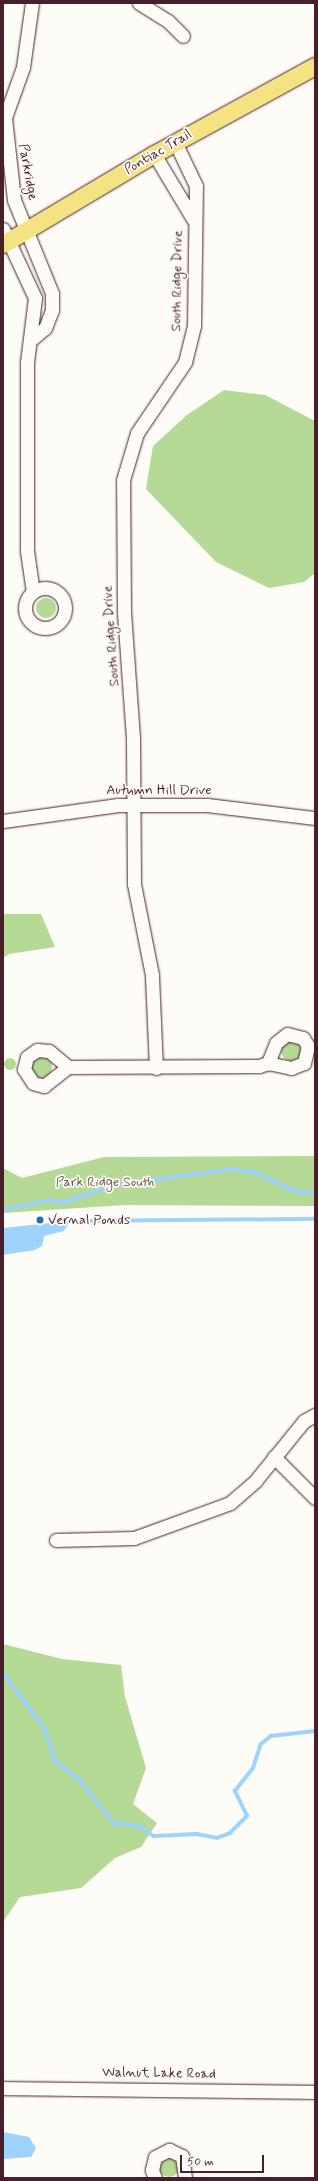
<!DOCTYPE html>
<html>
<head>
<meta charset="utf-8">
<style>
  body { margin:0 }
  #map { position:relative; width:318px; height:2181px; overflow:hidden; background:#fdfcf7; font-family:Mynerve,sans-serif }
  div>[style] { position:absolute }
  .green>* { inset:0; background:#b4da96 }
  .round { border-radius:50% }
  .water>* { inset:0; background:#9dd3fc }
  .stream>* { height:3.5px; margin:-1.75px; padding:0 1.75px; transform-origin:1.75px; border-radius:1.75px; background:#9dd3fc }
  .roads { filter:drop-shadow(0 0 1px #4a1f2b) drop-shadow(0 0 1px #4a1f2b) }
  .minor>* { height:13px; margin:-6.5px; padding:0 6.5px; transform-origin:6.5px; border-radius:6.5px; background:#fdfcf7 }
  .minor>.ring { margin:-6.5px; padding:0; box-sizing:content-box; background:none; border:13px solid #fdfcf7; border-radius:50% }
  .major>* { height:17px; margin:-8.5px; padding:0 8.5px; transform-origin:8.5px; border-radius:8.5px; background:#f4e382 }
  .dots>* { width:11px; height:11px; translate:-50% -50%; box-sizing:border-box; border:2px solid #fdfcf7; border-radius:50% }
  span { translate:-50% -50%; white-space:nowrap; text-align:center; line-height:1.15; -webkit-text-stroke:3.5px #fdfcf7; paint-order:stroke }
  .street-label { font-size:14px; color:#4a1f2b }
  .park-label { font-size:14px; color:#6a574b }
  .poi-label { font-size:14px; color:#4a1f2b }
  .left { translate:0 -50%; text-align:left }
  .frame { position:absolute; inset:0; border:4px solid #4a1f2b; pointer-events:none }
  .scale { position:absolute; left:180px; top:2155px; width:84px; height:18px; box-sizing:border-box; border:2px solid #4a1f2b; border-top:0; padding-left:5px; font-size:12px; line-height:14px; white-space:nowrap; color:#4a1f2b; -webkit-text-stroke:3px #fdfcf7; paint-order:stroke }
</style>
</head>
<body>
<div id="map">
  <div class="green">
    <div style="clip-path:polygon(224px 390px,265px 395px,315px 421px,315px 573px,304px 582px,269px 588px,216px 562px,146px 489px,153px 446px,187px 415px)"></div>
    <div class="round" style="left:36px;top:598px;width:20px;height:20px"></div>
    <div style="clip-path:polygon(3px 914px,41px 914px,55px 947px,9px 954px,3px 958px)"></div>
    <div class="round" style="left:281px;top:1041px;width:20px;height:20px"></div>
    <div class="round" style="left:30px;top:1056px;width:22px;height:22px"></div>
    <div class="round" style="left:4px;top:1058px;width:12px;height:12px"></div>
    <div style="clip-path:polygon(315px 1156px,315px 1206px,125px 1205px,3px 1213px,3px 1168px,22px 1178px,104px 1157px)"></div>
    <div style="clip-path:polygon(3px 1644px,62px 1659px,121px 1665px,125px 1697px,146px 1768px,133px 1804px,157px 1823px,141px 1847px,115px 1858px,81px 1888px,20px 1897px,3px 1922px)"></div>
    <div class="round" style="left:159px;top:2157px;width:20px;height:20px"></div>
  </div>
  <div class="water">
    <div style="clip-path:polygon(70px 1221px,64px 1231px,44px 1236px,42px 1246px,35px 1250px,3px 1255px,3px 1228px)"></div>
    <div style="clip-path:polygon(3px 2132px,29px 2137px,36px 2148px,31px 2157px,3px 2159px)"></div>
  </div>
  <div class="stream">
    <div style="left:3px;top:1210px;width:48px;rotate:-12deg"></div>
    <div style="left:50px;top:1200px;width:12px;rotate:14deg"></div>
    <div style="left:62px;top:1203px;width:53px;rotate:-18.8deg"></div>
    <div style="left:112px;top:1186px;width:120px;rotate:-8.1deg"></div>
    <div style="left:231px;top:1169px;width:23px;rotate:7deg"></div>
    <div style="left:254px;top:1172px;width:45px;rotate:24.9deg"></div>
    <div style="left:295px;top:1191px;width:20px;rotate:6deg"></div>
    <div style="left:70px;top:1221px;width:245px;rotate:-0.5deg"></div>
    <div style="left:3px;top:1673px;width:68px;rotate:52.8deg"></div>
    <div style="left:44px;top:1727px;width:37px;rotate:71deg"></div>
    <div style="left:56px;top:1762px;width:30px;rotate:37deg"></div>
    <div style="left:80px;top:1780px;width:55px;rotate:51.7deg"></div>
    <div style="left:114px;top:1823px;width:25px;rotate:7deg"></div>
    <div style="left:139px;top:1826px;width:18px;rotate:34deg"></div>
    <div style="left:154px;top:1836px;width:43px;rotate:-2.7deg"></div>
    <div style="left:197px;top:1834px;width:20px;rotate:11deg"></div>
    <div style="left:217px;top:1838px;width:14px;rotate:-21deg"></div>
    <div style="left:230px;top:1833px;width:24px;rotate:-45deg"></div>
    <div style="left:247px;top:1816px;width:28px;rotate:-116deg"></div>
    <div style="left:235px;top:1791px;width:29px;rotate:-52deg"></div>
    <div style="left:253px;top:1768px;width:25px;rotate:-72deg"></div>
    <div style="left:261px;top:1744px;width:13px;rotate:-39deg"></div>
    <div style="left:271px;top:1736px;width:44px;rotate:-6.5deg"></div>
  </div>
  <div class="roads">
    <div class="minor">
      <div style="left:139px;top:3px;width:34px;rotate:32deg"></div>
      <div style="left:168px;top:21px;width:21px;rotate:45deg"></div>
      <div style="left:5px;top:118px;width:82px;rotate:83.7deg"></div>
      <div style="left:14px;top:200px;width:100px;rotate:67.8deg"></div>
      <div style="left:52px;top:293px;width:17px;rotate:90deg"></div>
      <div style="left:52px;top:310px;width:19px;rotate:111deg"></div>
      <div style="left:45px;top:328px;width:16px;rotate:140deg"></div>
      <div style="left:3px;top:123px;width:59px;rotate:-70.3deg"></div>
      <div style="left:23px;top:67px;width:65px;rotate:-82deg"></div>
      <div style="left:154px;top:154px;width:76px;rotate:59deg"></div>
      <div style="left:3px;top:229px;width:76px;rotate:65.1deg"></div>
      <div style="left:35px;top:298px;width:64px;rotate:97.1deg"></div>
      <div style="left:27px;top:362px;width:189px;rotate:90deg"></div>
      <div style="left:27px;top:551px;width:41px;rotate:81.7deg"></div>
      <div class="ring" style="left:25px;top:588px;width:27px;height:27px"></div>
      <div style="left:3px;top:821px;width:116px;rotate:-7.9deg"></div>
      <div style="left:118px;top:805px;width:89px"></div>
      <div style="left:207px;top:805px;width:109px;rotate:6.9deg"></div>
      <div style="left:37px;top:1050px;width:12px;rotate:5deg"></div>
      <div style="left:49px;top:1051px;width:25px;rotate:40deg"></div>
      <div style="left:68px;top:1067px;width:31px;rotate:142deg"></div>
      <div style="left:44px;top:1086px;width:11px;rotate:-165deg"></div>
      <div style="left:33px;top:1083px;width:17px;rotate:-123deg"></div>
      <div style="left:24px;top:1069px;width:12px;rotate:-76deg"></div>
      <div style="left:27px;top:1057px;width:12px;rotate:-35deg"></div>
      <div style="left:68px;top:1067px;width:191px;rotate:-0.3deg"></div>
      <div style="left:259px;top:1066px;width:9px;rotate:-18deg"></div>
      <div style="left:268px;top:1063px;width:24px;rotate:12deg"></div>
      <div style="left:291px;top:1068px;width:14px;rotate:-21deg"></div>
      <div style="left:304px;top:1063px;width:17px;rotate:-77deg"></div>
      <div style="left:308px;top:1046px;width:9px;rotate:-122deg"></div>
      <div style="left:303px;top:1038px;width:16px;rotate:-166deg"></div>
      <div style="left:287px;top:1034px;width:14px;rotate:141deg"></div>
      <div style="left:276px;top:1043px;width:22px;rotate:112deg"></div>
      <div style="left:156px;top:1068px;width:93px;rotate:-92.5deg"></div>
      <div style="left:152px;top:975px;width:93px;rotate:-101.2deg"></div>
      <div style="left:134px;top:884px;width:146px;rotate:-90.4deg"></div>
      <div style="left:133px;top:738px;width:126px;rotate:-94.1deg"></div>
      <div style="left:124px;top:612px;width:132px;rotate:-90.4deg"></div>
      <div style="left:123px;top:480px;width:49px;rotate:-73.4deg"></div>
      <div style="left:137px;top:433px;width:86px;rotate:-55.9deg"></div>
      <div style="left:185px;top:362px;width:37px;rotate:-76deg"></div>
      <div style="left:194px;top:326px;width:140px;rotate:-89.2deg"></div>
      <div style="left:196px;top:186px;width:49px;rotate:-115.5deg"></div>
      <div style="left:274px;top:1457px;width:58px;rotate:45deg"></div>
      <div style="left:56px;top:1540px;width:78px;rotate:-1.5deg"></div>
      <div style="left:134px;top:1538px;width:102px;rotate:-20deg"></div>
      <div style="left:230px;top:1503px;width:35px;rotate:-41deg"></div>
      <div style="left:256px;top:1480px;width:76px;rotate:-50.9deg"></div>
      <div style="left:304px;top:1421px;width:13px;rotate:-29deg"></div>
      <div style="left:3px;top:2088px;width:312px;rotate:0.7deg"></div>
      <div style="left:155px;top:2178px;width:9px;rotate:-111deg"></div>
      <div style="left:152px;top:2170px;width:13px;rotate:-77deg"></div>
      <div style="left:155px;top:2157px;width:16px;rotate:-27deg"></div>
      <div style="left:169px;top:2150px;width:14px;rotate:25deg"></div>
      <div style="left:182px;top:2156px;width:22px;rotate:82deg"></div>
    </div>
    <div class="major">
      <div style="left:3px;top:244px;width:176px;rotate:-30.8deg"></div>
      <div style="left:154px;top:154px;width:183px;rotate:-28.7deg"></div>
    </div>
  </div>
  <div class="dots">
    <div style="left:40px;top:1220px;background:#1f6fb2"></div>
  </div>
  <div class="street-label">
    <span style="left:158px;top:152px;rotate:-30deg">Pontiac Trail</span>
    <span style="left:28px;top:172px;rotate:80deg">Parkridge</span>
    <span style="left:177px;top:281px;rotate:-89deg">South Ridge Drive</span>
    <span style="left:111px;top:636px;rotate:-94deg">South Ridge Drive</span>
    <span style="left:159px;top:790px">Autumn Hill Drive</span>
    <span style="left:159px;top:2073px;rotate:1deg">Walnut Lake Road</span>
  </div>
  <div class="park-label">
    <span style="left:105px;top:1182px">Park Ridge South</span>
  </div>
  <div class="poi-label">
    <span class="left" style="left:48px;top:1220px">Vernal Ponds</span>
  </div>
  <div class="frame"></div>
  <div class="scale">50 m</div>
</div>
</body>
</html>
